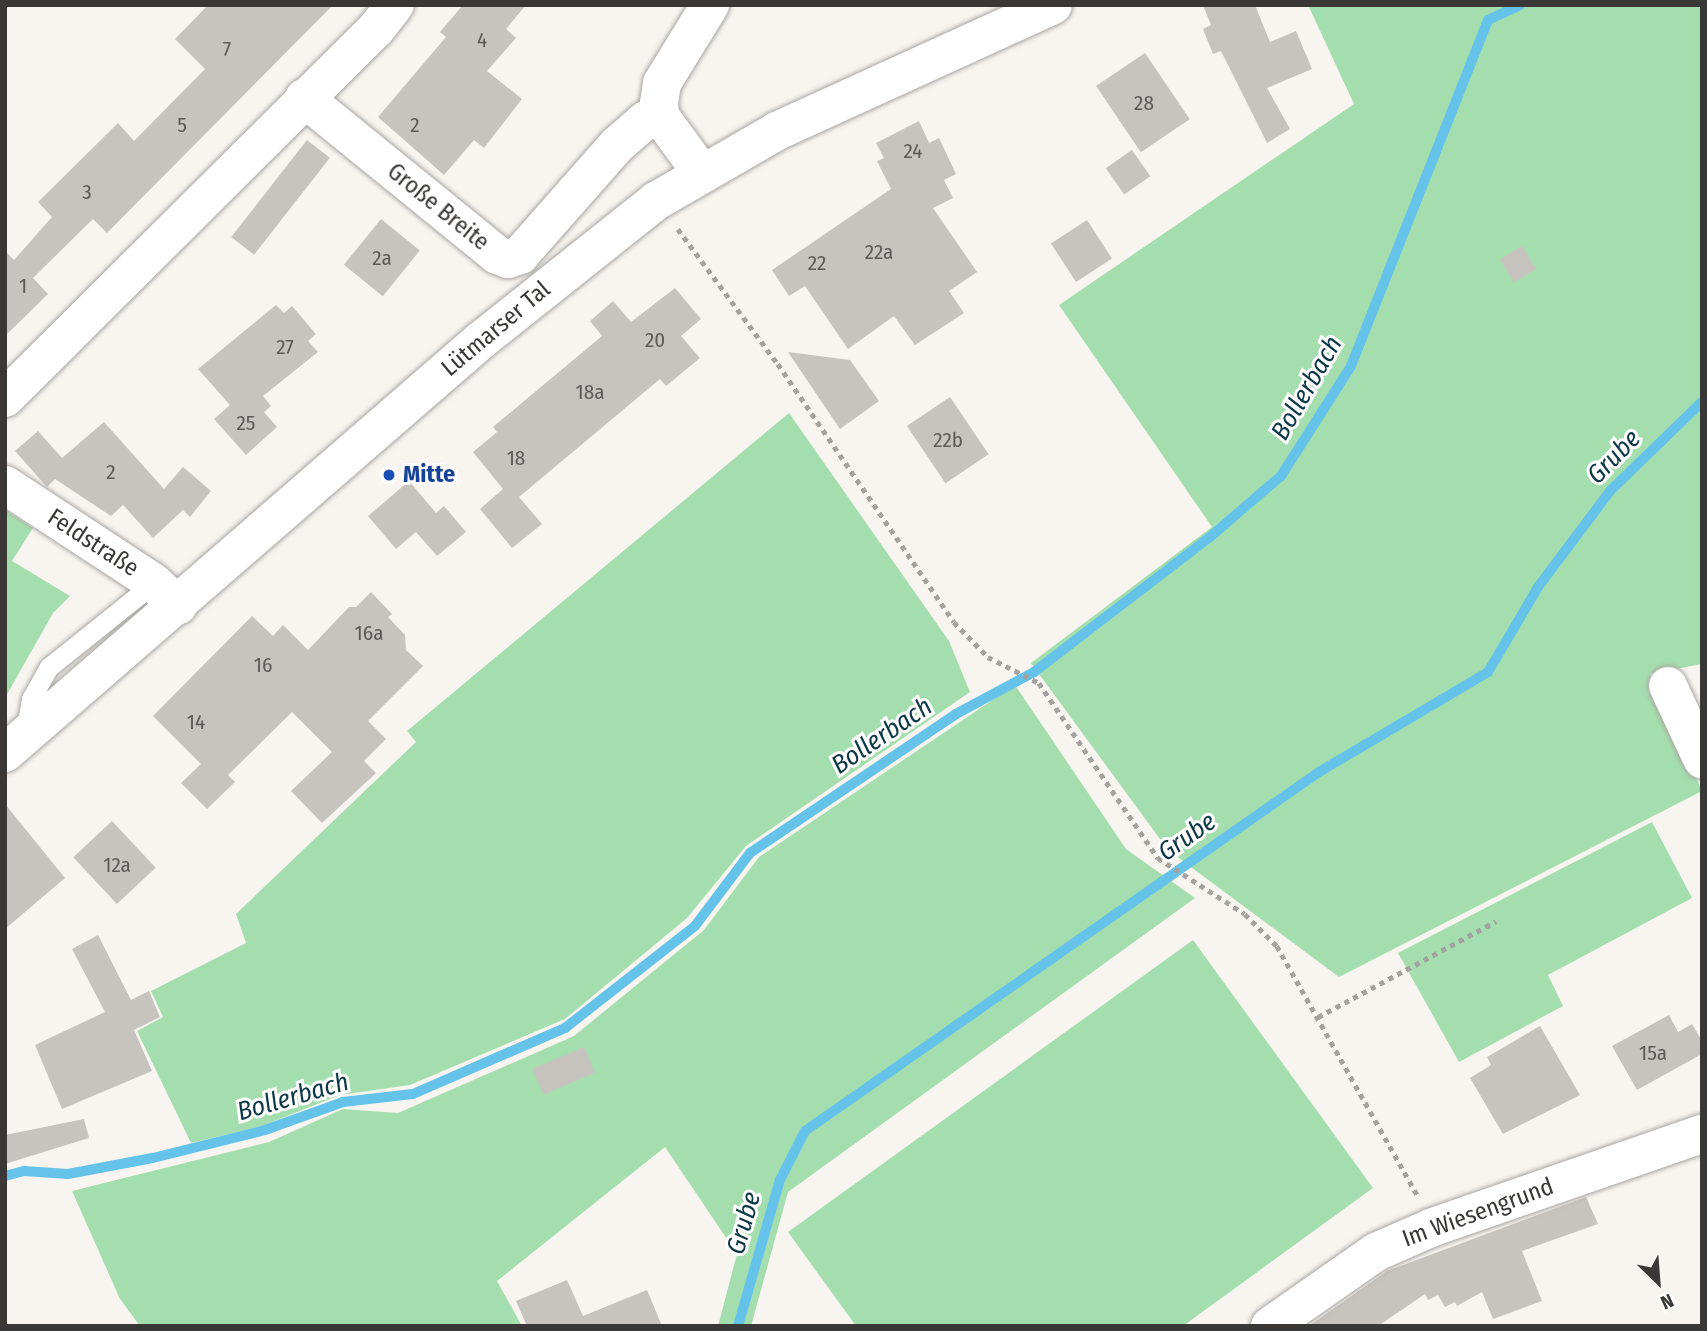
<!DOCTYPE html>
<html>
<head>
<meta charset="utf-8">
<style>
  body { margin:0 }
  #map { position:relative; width:1707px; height:1331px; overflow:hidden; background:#f8f4f0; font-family:"Fira Sans Condensed",sans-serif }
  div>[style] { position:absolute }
  .green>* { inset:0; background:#a5deae }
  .stream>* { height:10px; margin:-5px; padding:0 5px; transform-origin:5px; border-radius:5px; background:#65c3ea }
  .building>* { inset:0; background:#c7c3bf; transform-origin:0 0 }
  .path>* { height:4.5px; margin-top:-2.25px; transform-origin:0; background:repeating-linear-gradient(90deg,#a4a29f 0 5px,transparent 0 10px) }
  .roads { filter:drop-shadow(0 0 2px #a8a5a1) drop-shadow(0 0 2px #a8a5a1) }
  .service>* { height:19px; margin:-9.5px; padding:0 9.5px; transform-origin:9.5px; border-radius:9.5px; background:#fff }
  .minor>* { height:38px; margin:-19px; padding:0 19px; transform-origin:19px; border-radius:19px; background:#fff }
  .secondary>* { height:38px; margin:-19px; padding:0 19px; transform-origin:19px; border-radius:19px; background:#fff }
  .dots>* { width:19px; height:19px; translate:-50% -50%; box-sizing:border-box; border:4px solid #fff; border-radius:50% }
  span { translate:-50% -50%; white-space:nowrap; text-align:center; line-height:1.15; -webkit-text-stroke:6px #fff; paint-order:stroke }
  .number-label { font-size:21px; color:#5c5b58 }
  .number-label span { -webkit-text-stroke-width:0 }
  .street-label { font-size:24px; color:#393836 }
  .transit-label { font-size:24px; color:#164399; font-weight:700 }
  .left { translate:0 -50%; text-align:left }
  .water-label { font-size:26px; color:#0b3747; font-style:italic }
  .frame { position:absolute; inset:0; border:7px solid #393836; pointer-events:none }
  .north { position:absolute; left:1623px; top:1247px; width:70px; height:70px; -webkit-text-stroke:5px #fff; paint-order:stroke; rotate:155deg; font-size:19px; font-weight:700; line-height:28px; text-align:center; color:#393836 }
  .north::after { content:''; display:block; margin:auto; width:24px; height:32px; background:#393836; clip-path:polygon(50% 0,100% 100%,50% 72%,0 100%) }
</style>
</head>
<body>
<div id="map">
  <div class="green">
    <div style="clip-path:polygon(1308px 5px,1702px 5px,1702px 664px,1650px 674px,1702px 791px,1339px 977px,1168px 850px,1031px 663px,1212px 527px,1059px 305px,1354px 104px)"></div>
    <div style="clip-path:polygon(789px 413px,949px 641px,970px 692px,746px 846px,687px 918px,565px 1019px,410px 1085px,340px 1095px,262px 1126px,191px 1143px,137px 1031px,163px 1017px,151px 991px,246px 943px,236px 914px,416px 742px,407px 731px)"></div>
    <div style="clip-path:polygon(5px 510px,33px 528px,12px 561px,70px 596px,53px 613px,5px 698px)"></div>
    <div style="clip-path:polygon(1015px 685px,1126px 849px,1195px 898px,788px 1192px,751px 1326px,718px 1326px,737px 1254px,665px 1147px,497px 1281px,522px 1326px,140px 1326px,120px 1299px,72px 1191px,269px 1142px,343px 1109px,398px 1113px,574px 1036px,704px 930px,759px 857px)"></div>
    <div style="clip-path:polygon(1652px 822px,1692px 898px,1548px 975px,1563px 1006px,1459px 1062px,1398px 953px)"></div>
    <div style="clip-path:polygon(1193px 940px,1373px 1188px,1183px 1326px,856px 1326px,788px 1232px)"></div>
  </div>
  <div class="stream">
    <div style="left:5px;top:1176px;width:20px;rotate:-15deg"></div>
    <div style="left:24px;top:1171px;width:44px;rotate:3.9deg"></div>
    <div style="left:68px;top:1174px;width:86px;rotate:-10.7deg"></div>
    <div style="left:153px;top:1158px;width:115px;rotate:-14deg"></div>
    <div style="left:265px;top:1130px;width:83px;rotate:-19.7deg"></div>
    <div style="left:343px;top:1102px;width:70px;rotate:-6.5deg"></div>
    <div style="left:413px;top:1094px;width:166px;rotate:-23.5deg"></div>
    <div style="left:565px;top:1028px;width:165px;rotate:-38.1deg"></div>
    <div style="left:695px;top:926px;width:91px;rotate:-53deg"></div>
    <div style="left:750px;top:853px;width:249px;rotate:-34deg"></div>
    <div style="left:956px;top:714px;width:89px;rotate:-28.3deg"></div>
    <div style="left:1034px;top:672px;width:222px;rotate:-37.5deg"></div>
    <div style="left:1210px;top:537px;width:94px;rotate:-40.7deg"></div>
    <div style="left:1281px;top:476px;width:130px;rotate:-57.5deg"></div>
    <div style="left:1351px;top:366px;width:372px;rotate:-68.4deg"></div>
    <div style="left:1488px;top:20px;width:35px;rotate:-25deg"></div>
    <div style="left:738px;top:1326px;width:152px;rotate:-74deg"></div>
    <div style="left:780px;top:1180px;width:55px;rotate:-63deg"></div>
    <div style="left:805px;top:1131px;width:627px;rotate:-34.93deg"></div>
    <div style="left:1319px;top:772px;width:196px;rotate:-30.6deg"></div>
    <div style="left:1488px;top:672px;width:99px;rotate:-59.5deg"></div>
    <div style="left:1538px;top:587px;width:120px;rotate:-53.1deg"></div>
    <div style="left:1610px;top:491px;width:128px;rotate:-44.1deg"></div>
  </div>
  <div class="building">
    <div style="clip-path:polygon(208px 5px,333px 5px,107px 233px,93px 219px,33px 278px,48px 294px,5px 336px,5px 251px,14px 260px,52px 217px,38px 202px,118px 123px,134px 141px,205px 69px,175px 39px)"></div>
    <div style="clip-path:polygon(463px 5px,526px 5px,506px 29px,516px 38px,487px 71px,522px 99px,484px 148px,474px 140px,444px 175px,378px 117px,446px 37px,440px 32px)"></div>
    <div style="clip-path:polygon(1203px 5px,1255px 5px,1270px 42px,1296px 31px,1312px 69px,1267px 88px,1290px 129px,1267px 143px,1221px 51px,1213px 54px,1203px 29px,1211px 25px)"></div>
    <div style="left:1145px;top:53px;width:80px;height:59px;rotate:56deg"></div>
    <div style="clip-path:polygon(919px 121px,929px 143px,939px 138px,956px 174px,944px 180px,953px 198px,933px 208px,977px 272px,949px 291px,964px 313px,915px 345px,894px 316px,848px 349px,805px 286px,789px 296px,772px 270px,891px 189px,877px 161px,884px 158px,876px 143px)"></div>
    <div style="left:307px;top:140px;width:29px;height:123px;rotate:38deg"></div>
    <div style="left:1132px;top:150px;width:32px;height:32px;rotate:55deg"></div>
    <div style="left:381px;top:219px;width:50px;height:59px;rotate:39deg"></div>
    <div style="left:1087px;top:220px;width:46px;height:43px;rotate:57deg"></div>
    <div style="left:1522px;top:246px;width:27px;height:26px;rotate:59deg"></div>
    <div style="clip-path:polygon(675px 288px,701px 319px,681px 336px,700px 358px,666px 386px,660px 379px,519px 497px,542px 524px,512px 548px,480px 509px,503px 489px,473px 452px,497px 432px,493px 427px,602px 336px,590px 321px,613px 301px,631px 322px)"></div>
    <div style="clip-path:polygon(276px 305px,284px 313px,292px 306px,316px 334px,308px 341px,318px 352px,263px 396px,271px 406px,264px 412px,277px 427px,246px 455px,214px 419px,230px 405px,198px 369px)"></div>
    <div style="clip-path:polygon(788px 352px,850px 360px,879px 401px,840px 429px)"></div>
    <div style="left:950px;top:397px;width:69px;height:52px;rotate:56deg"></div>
    <div style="clip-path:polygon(104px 422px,164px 489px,183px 467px,211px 491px,190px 517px,183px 510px,153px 538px,123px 505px,111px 516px,55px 479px,47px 487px,15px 451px,38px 431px,62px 458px)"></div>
    <div style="clip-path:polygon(409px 481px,436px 513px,444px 506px,466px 532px,437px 556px,416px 532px,396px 549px,368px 516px)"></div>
    <div style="clip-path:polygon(371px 592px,392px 614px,388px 617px,405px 635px,406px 650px,423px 666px,368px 721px,386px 739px,364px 761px,376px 773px,322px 823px,291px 791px,332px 752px,292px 712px,228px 775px,235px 782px,207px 809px,181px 783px,201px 764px,153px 716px,252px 616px,273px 636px,283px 625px,308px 650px,349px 607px,356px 607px)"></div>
    <div style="clip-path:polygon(5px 804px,65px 878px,5px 929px)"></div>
    <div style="left:112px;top:821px;width:64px;height:53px;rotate:47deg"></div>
    <div style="clip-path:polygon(98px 935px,131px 1000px,149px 991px,160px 1017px,134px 1030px,152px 1071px,62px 1109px,35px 1045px,105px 1012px,72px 949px)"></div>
    <div style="clip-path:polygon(1669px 1015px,1678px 1032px,1692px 1024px,1702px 1041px,1702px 1054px,1637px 1090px,1612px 1046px)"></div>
    <div style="clip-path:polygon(1540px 1026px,1580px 1095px,1503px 1134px,1470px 1078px,1491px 1065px,1487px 1057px)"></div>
    <div style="left:584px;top:1047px;width:28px;height:56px;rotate:67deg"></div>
    <div style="clip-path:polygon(84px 1119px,89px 1138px,5px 1164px,5px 1135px)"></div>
    <div style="clip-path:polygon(1586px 1197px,1598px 1224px,1522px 1251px,1542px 1301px,1493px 1319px,1482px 1292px,1457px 1306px,1455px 1302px,1445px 1307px,1438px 1295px,1428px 1300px,1425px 1294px,1378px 1326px,1309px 1326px,1387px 1271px)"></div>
    <div style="clip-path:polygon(567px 1280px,583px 1316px,647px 1290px,662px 1326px,527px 1326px,516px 1301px)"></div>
  </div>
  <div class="path">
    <div style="left:678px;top:229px;width:168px;rotate:53.5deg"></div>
    <div style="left:778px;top:364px;width:312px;rotate:55.7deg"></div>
    <div style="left:954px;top:622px;width:49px;rotate:45.8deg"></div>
    <div style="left:988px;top:657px;width:57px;rotate:27deg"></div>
    <div style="left:1039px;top:683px;width:212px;rotate:55.8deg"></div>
    <div style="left:1158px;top:858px;width:103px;rotate:32.8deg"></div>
    <div style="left:1245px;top:914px;width:45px;rotate:45deg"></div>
    <div style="left:1277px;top:946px;width:287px;rotate:60.6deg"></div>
    <div style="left:1318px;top:1017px;width:202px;rotate:-28.3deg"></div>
  </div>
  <div class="roads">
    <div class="service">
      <div style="left:25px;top:733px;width:35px;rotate:-80deg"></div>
      <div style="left:31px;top:699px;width:37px;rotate:-61deg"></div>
      <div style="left:49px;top:667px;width:134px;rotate:-38.7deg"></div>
    </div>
    <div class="minor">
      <div style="left:304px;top:98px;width:249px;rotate:39.1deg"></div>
      <div style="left:497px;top:255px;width:12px;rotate:20deg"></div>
      <div style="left:508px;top:259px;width:13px;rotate:-18deg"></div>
      <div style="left:520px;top:255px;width:147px;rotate:-48.6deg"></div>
      <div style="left:617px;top:145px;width:38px;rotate:-41deg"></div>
      <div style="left:646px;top:120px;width:15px;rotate:-16deg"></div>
      <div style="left:701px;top:172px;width:69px;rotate:-126.2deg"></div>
      <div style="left:660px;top:116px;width:13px;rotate:-94deg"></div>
      <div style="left:659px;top:103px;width:20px;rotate:-81deg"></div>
      <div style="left:662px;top:83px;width:92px;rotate:-58.4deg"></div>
      <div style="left:5px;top:398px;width:523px;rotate:-44.85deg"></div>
      <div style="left:376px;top:29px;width:31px;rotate:-52deg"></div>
      <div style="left:5px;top:485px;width:178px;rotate:33.3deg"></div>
      <div style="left:154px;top:583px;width:33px;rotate:43deg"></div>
      <div style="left:1668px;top:686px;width:81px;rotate:65deg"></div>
      <div style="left:1270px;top:1326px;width:129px;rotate:-34.9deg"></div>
      <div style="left:1376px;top:1252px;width:62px;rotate:-23.7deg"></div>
      <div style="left:1433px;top:1227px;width:285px;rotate:-19.1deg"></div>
    </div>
    <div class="secondary">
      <div style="left:5px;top:753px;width:629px;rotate:-40.94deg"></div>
      <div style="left:480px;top:341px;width:225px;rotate:-38.5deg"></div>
      <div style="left:656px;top:201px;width:140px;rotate:-30deg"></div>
      <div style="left:777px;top:131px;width:303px;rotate:-24.5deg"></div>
    </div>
  </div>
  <div class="dots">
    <div style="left:389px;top:475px;background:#1a4fb4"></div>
  </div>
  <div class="number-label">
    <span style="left:482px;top:40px">4</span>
    <span style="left:227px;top:49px">7</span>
    <span style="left:1144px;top:103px">28</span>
    <span style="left:182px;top:125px">5</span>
    <span style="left:415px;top:125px">2</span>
    <span style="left:913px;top:151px">24</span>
    <span style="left:87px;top:192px">3</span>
    <span style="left:879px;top:252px">22a</span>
    <span style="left:382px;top:258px">2a</span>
    <span style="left:817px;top:263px">22</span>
    <span style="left:23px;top:286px">1</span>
    <span style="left:655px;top:340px">20</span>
    <span style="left:285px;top:347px">27</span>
    <span style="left:590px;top:392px">18a</span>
    <span style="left:246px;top:423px">25</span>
    <span style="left:948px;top:440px">22b</span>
    <span style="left:516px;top:458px">18</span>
    <span style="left:111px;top:472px">2</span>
    <span style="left:369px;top:633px">16a</span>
    <span style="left:263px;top:665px">16</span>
    <span style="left:196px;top:722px">14</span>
    <span style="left:117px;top:865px">12a</span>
    <span style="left:1653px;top:1053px">15a</span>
  </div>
  <div class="street-label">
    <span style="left:438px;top:207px;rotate:39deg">Große Breite</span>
    <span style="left:496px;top:329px;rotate:-40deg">Lütmarser Tal</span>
    <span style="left:93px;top:543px;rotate:33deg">Feldstraße</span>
    <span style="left:1478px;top:1213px;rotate:-20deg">Im Wiesengrund</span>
  </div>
  <div class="transit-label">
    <span class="left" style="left:403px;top:475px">Mitte</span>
  </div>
  <div class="water-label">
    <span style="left:1307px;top:388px;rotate:-60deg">Bollerbach</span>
    <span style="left:1614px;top:457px;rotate:-46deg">Grube</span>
    <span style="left:882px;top:736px;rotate:-34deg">Bollerbach</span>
    <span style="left:1187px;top:837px;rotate:-35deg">Grube</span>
    <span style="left:293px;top:1097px;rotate:-16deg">Bollerbach</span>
    <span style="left:744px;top:1223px;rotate:-74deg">Grube</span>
  </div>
  <div class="frame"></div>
  <div class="north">N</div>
</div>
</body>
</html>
